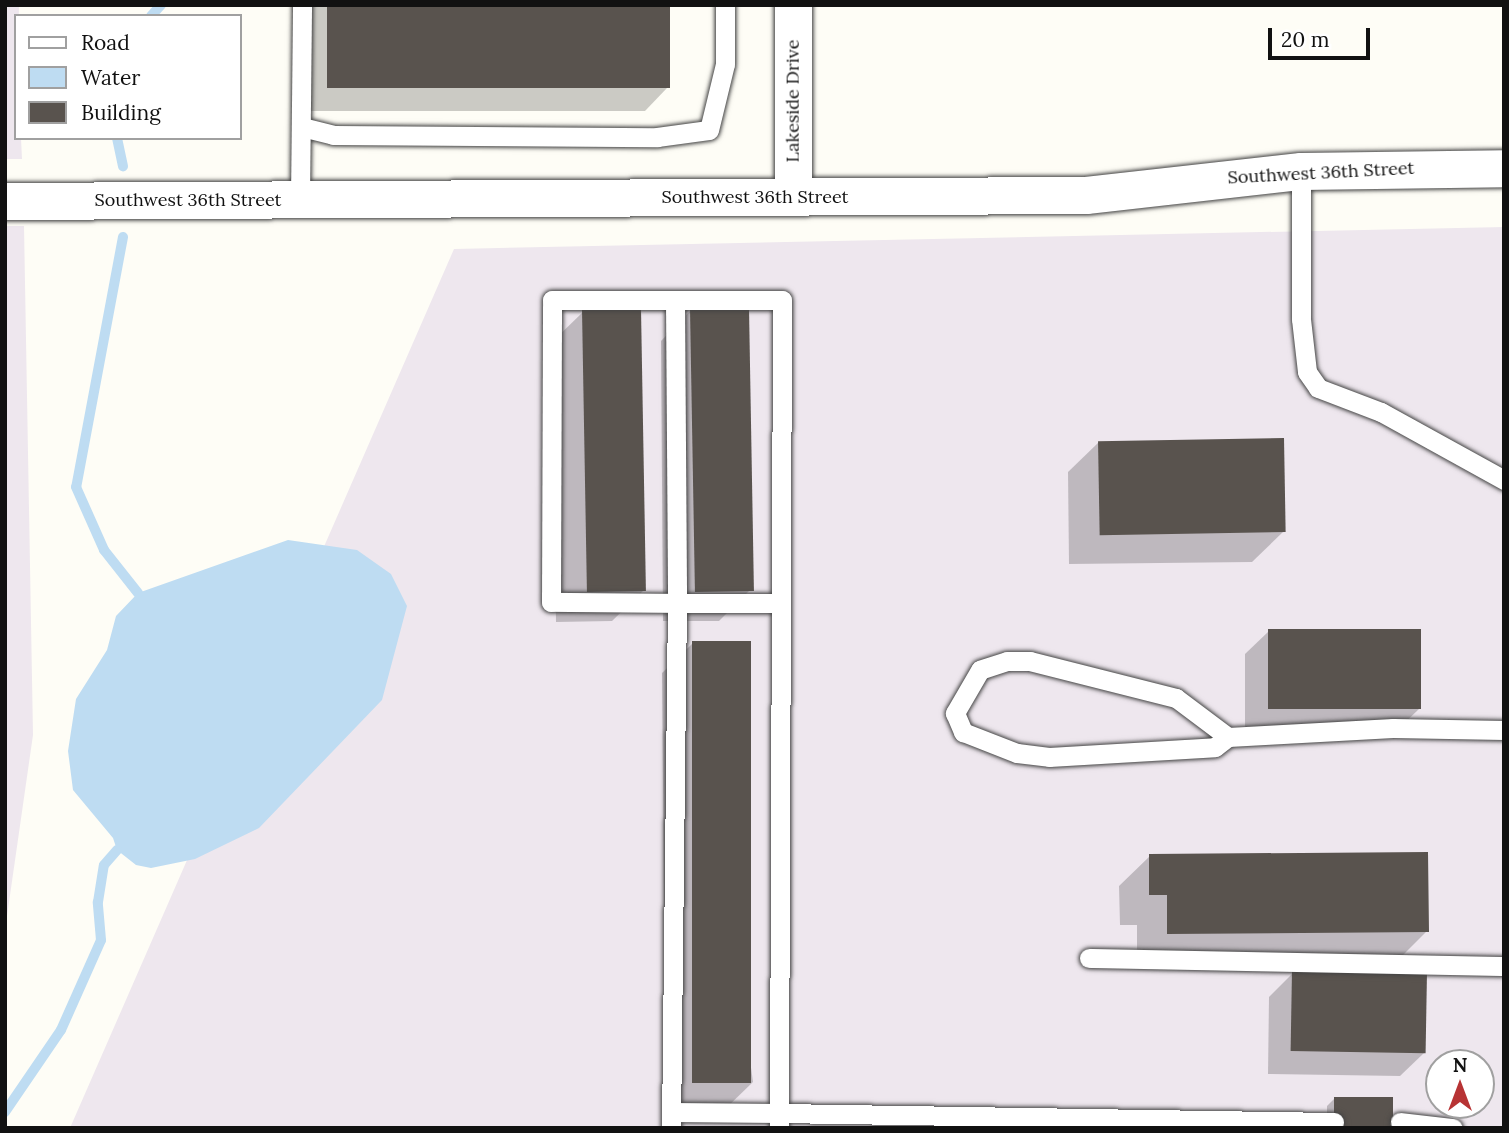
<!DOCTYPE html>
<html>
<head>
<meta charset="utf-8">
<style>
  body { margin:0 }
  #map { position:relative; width:1509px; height:1133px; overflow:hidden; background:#fefdf6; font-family:Lora,serif }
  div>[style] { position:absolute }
  .industrial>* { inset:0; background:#eee7ee }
  .water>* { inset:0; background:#bedcf2 }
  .shadow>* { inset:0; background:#0003 }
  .stream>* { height:10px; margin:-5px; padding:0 5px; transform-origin:5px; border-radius:5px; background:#bedcf2 }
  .building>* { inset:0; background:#59534e; transform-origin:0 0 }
  .roads { filter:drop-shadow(0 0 2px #444) drop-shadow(0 0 2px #444) }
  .service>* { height:19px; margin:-9.5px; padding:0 9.5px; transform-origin:9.5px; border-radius:9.5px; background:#fff }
  .minor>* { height:37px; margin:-18.5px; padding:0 18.5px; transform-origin:18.5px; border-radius:18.5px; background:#fff }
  span { translate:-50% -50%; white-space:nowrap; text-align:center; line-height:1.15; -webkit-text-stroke:7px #fff; paint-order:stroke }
  .street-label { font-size:18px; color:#111 }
  .frame { position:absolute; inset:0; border:7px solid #111; pointer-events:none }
  .legend { position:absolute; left:14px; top:14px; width:228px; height:126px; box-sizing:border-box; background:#fff; border:2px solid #a0a0a0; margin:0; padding:9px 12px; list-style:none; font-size:21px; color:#111 }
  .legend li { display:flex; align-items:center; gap:14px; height:35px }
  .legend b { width:35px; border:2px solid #a0a0a0 }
  .north { position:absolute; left:1425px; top:1049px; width:70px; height:70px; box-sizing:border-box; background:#fff; border:2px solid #a0a0a0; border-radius:50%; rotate:0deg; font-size:19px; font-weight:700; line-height:28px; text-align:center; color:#111 }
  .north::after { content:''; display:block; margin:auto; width:24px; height:32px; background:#b73334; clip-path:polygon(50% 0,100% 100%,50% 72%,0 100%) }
  .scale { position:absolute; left:1268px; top:28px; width:102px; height:32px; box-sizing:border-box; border:4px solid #111; border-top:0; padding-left:9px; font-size:21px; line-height:24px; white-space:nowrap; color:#111; -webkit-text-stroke:5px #fff; paint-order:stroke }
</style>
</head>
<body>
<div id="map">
  <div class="industrial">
    <div style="clip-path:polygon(5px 5px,19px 5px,16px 138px,21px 138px,22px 159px,5px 159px)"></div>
    <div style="clip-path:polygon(5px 226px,24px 226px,33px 735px,5px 930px)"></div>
    <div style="clip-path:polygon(evenodd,1504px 227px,1504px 1128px,70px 1128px,454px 249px,1504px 227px,1439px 1063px,1481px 1063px,1481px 1105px,1439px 1105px,1439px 1063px)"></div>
  </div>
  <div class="water">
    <div style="clip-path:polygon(288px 540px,357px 550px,391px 574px,407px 606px,382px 700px,259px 828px,195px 859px,151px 868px,136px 865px,117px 850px,113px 838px,73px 790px,68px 751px,76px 699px,107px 650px,116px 616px,138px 593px)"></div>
  </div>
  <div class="shadow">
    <div style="clip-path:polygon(304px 5px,668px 5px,668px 87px,645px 111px,304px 111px)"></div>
    <div style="clip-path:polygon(691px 310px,750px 590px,719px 621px,663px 621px,661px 341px)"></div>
    <div style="clip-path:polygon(583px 312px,643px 591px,612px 621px,556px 622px,552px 342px)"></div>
    <div style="clip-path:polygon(1099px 442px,1283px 532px,1252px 562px,1069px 564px,1068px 472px)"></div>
    <div style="clip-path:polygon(1269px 631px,1419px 709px,1395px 732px,1245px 732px,1245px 654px)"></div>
    <div style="clip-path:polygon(693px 643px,753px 1082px,722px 1112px,666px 1113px,662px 673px)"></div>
    <div style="clip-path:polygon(1150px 856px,1427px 931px,1396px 962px,1137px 963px,1137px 925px,1120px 925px,1119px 886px)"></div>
    <div style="clip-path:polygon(1293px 973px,1424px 1053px,1400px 1076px,1268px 1074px,1269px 997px)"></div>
    <div style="clip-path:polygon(1335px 1098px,1391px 1098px,1327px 1128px,1327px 1106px)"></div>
  </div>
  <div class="stream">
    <div style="left:151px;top:16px;width:15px;rotate:-48deg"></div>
    <div style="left:117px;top:138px;width:29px;rotate:78deg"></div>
    <div style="left:123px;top:237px;width:254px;rotate:100.6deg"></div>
    <div style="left:76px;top:487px;width:69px;rotate:66deg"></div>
    <div style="left:104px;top:550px;width:55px;rotate:51.7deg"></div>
    <div style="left:5px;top:1112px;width:99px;rotate:-55.7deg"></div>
    <div style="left:61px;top:1030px;width:98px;rotate:-66deg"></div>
    <div style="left:101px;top:940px;width:38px;rotate:-95deg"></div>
    <div style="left:98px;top:902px;width:37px;rotate:-81deg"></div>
    <div style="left:104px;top:865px;width:20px;rotate:-49deg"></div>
  </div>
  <div class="building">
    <div style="left:327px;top:5px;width:343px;height:83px"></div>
    <div style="left:749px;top:308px;width:283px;height:59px;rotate:89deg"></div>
    <div style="left:641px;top:309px;width:282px;height:59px;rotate:89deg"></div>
    <div style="left:1284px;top:438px;width:94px;height:186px;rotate:89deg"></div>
    <div style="left:1268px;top:629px;width:153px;height:80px"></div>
    <div style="left:692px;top:641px;width:59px;height:442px"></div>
    <div style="clip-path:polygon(1428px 852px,1429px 932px,1167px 934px,1167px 895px,1149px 895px,1149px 854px)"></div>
    <div style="left:1292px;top:971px;width:135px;height:80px;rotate:1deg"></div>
    <div style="left:1334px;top:1097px;width:59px;height:31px"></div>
  </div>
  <div class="roads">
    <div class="service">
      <div style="left:302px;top:127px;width:32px;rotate:14deg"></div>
      <div style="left:333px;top:135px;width:324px;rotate:0.4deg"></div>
      <div style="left:657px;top:137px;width:52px;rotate:-7.7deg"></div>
      <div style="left:709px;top:130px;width:68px;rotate:-76.4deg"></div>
      <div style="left:725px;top:64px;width:59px;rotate:-90deg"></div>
      <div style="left:1301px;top:171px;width:148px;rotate:90deg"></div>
      <div style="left:1301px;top:319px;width:53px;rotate:83.5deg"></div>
      <div style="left:1307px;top:372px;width:19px;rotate:55deg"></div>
      <div style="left:1318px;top:388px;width:67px;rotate:20.9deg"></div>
      <div style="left:1381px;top:412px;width:141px;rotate:28.9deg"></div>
      <div style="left:300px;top:200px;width:195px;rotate:-89.4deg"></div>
      <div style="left:675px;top:301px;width:302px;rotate:89.6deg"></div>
      <div style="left:677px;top:603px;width:104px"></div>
      <div style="left:1228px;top:737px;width:65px;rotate:-143.1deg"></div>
      <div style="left:1176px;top:698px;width:151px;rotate:-165.8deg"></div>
      <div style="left:1030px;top:661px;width:23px;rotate:180deg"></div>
      <div style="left:1007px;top:661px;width:28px;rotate:162deg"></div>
      <div style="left:980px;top:670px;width:50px;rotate:120.2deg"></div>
      <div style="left:955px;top:713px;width:21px;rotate:67deg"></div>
      <div style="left:963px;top:732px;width:58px;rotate:21.3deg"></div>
      <div style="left:1017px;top:753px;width:32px;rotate:7deg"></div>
      <div style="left:1049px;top:757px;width:166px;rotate:-3.4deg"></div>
      <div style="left:1215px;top:747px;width:16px;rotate:-38deg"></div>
      <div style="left:1228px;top:737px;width:165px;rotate:-3.1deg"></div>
      <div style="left:1393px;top:728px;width:111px;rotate:1deg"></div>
      <div style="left:1089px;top:958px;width:415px;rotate:1.1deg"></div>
      <div style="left:671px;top:1112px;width:108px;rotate:0.5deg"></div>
      <div style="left:779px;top:1113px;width:15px;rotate:90deg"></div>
      <div style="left:1400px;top:1122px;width:53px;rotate:6.5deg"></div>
      <div style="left:671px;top:1128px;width:525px;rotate:-89.35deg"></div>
      <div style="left:677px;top:603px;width:126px;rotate:-179.5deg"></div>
      <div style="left:551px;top:602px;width:302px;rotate:-89.8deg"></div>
      <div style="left:552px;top:300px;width:230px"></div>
      <div style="left:782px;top:300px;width:813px;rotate:90.21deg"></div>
      <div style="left:779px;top:1113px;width:555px;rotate:0.93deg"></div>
    </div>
    <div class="minor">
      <div style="left:793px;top:197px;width:192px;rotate:-90deg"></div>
      <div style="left:5px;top:201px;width:1081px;rotate:-0.32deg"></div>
      <div style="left:1086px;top:195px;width:216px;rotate:-6.4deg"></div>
      <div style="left:1301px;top:171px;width:203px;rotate:-0.8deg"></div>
    </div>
  </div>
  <div class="street-label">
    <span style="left:793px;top:101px;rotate:-90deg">Lakeside Drive</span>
    <span style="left:1321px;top:173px;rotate:-3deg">Southwest 36th Street</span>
    <span style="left:755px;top:197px">Southwest 36th Street</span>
    <span style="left:188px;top:200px">Southwest 36th Street</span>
  </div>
  <div class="frame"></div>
  <ul class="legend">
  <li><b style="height:9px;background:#fff"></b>Road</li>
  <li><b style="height:19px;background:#bedcf2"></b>Water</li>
  <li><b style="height:19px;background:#59534e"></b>Building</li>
  </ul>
  <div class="north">N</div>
  <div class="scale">20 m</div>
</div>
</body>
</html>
